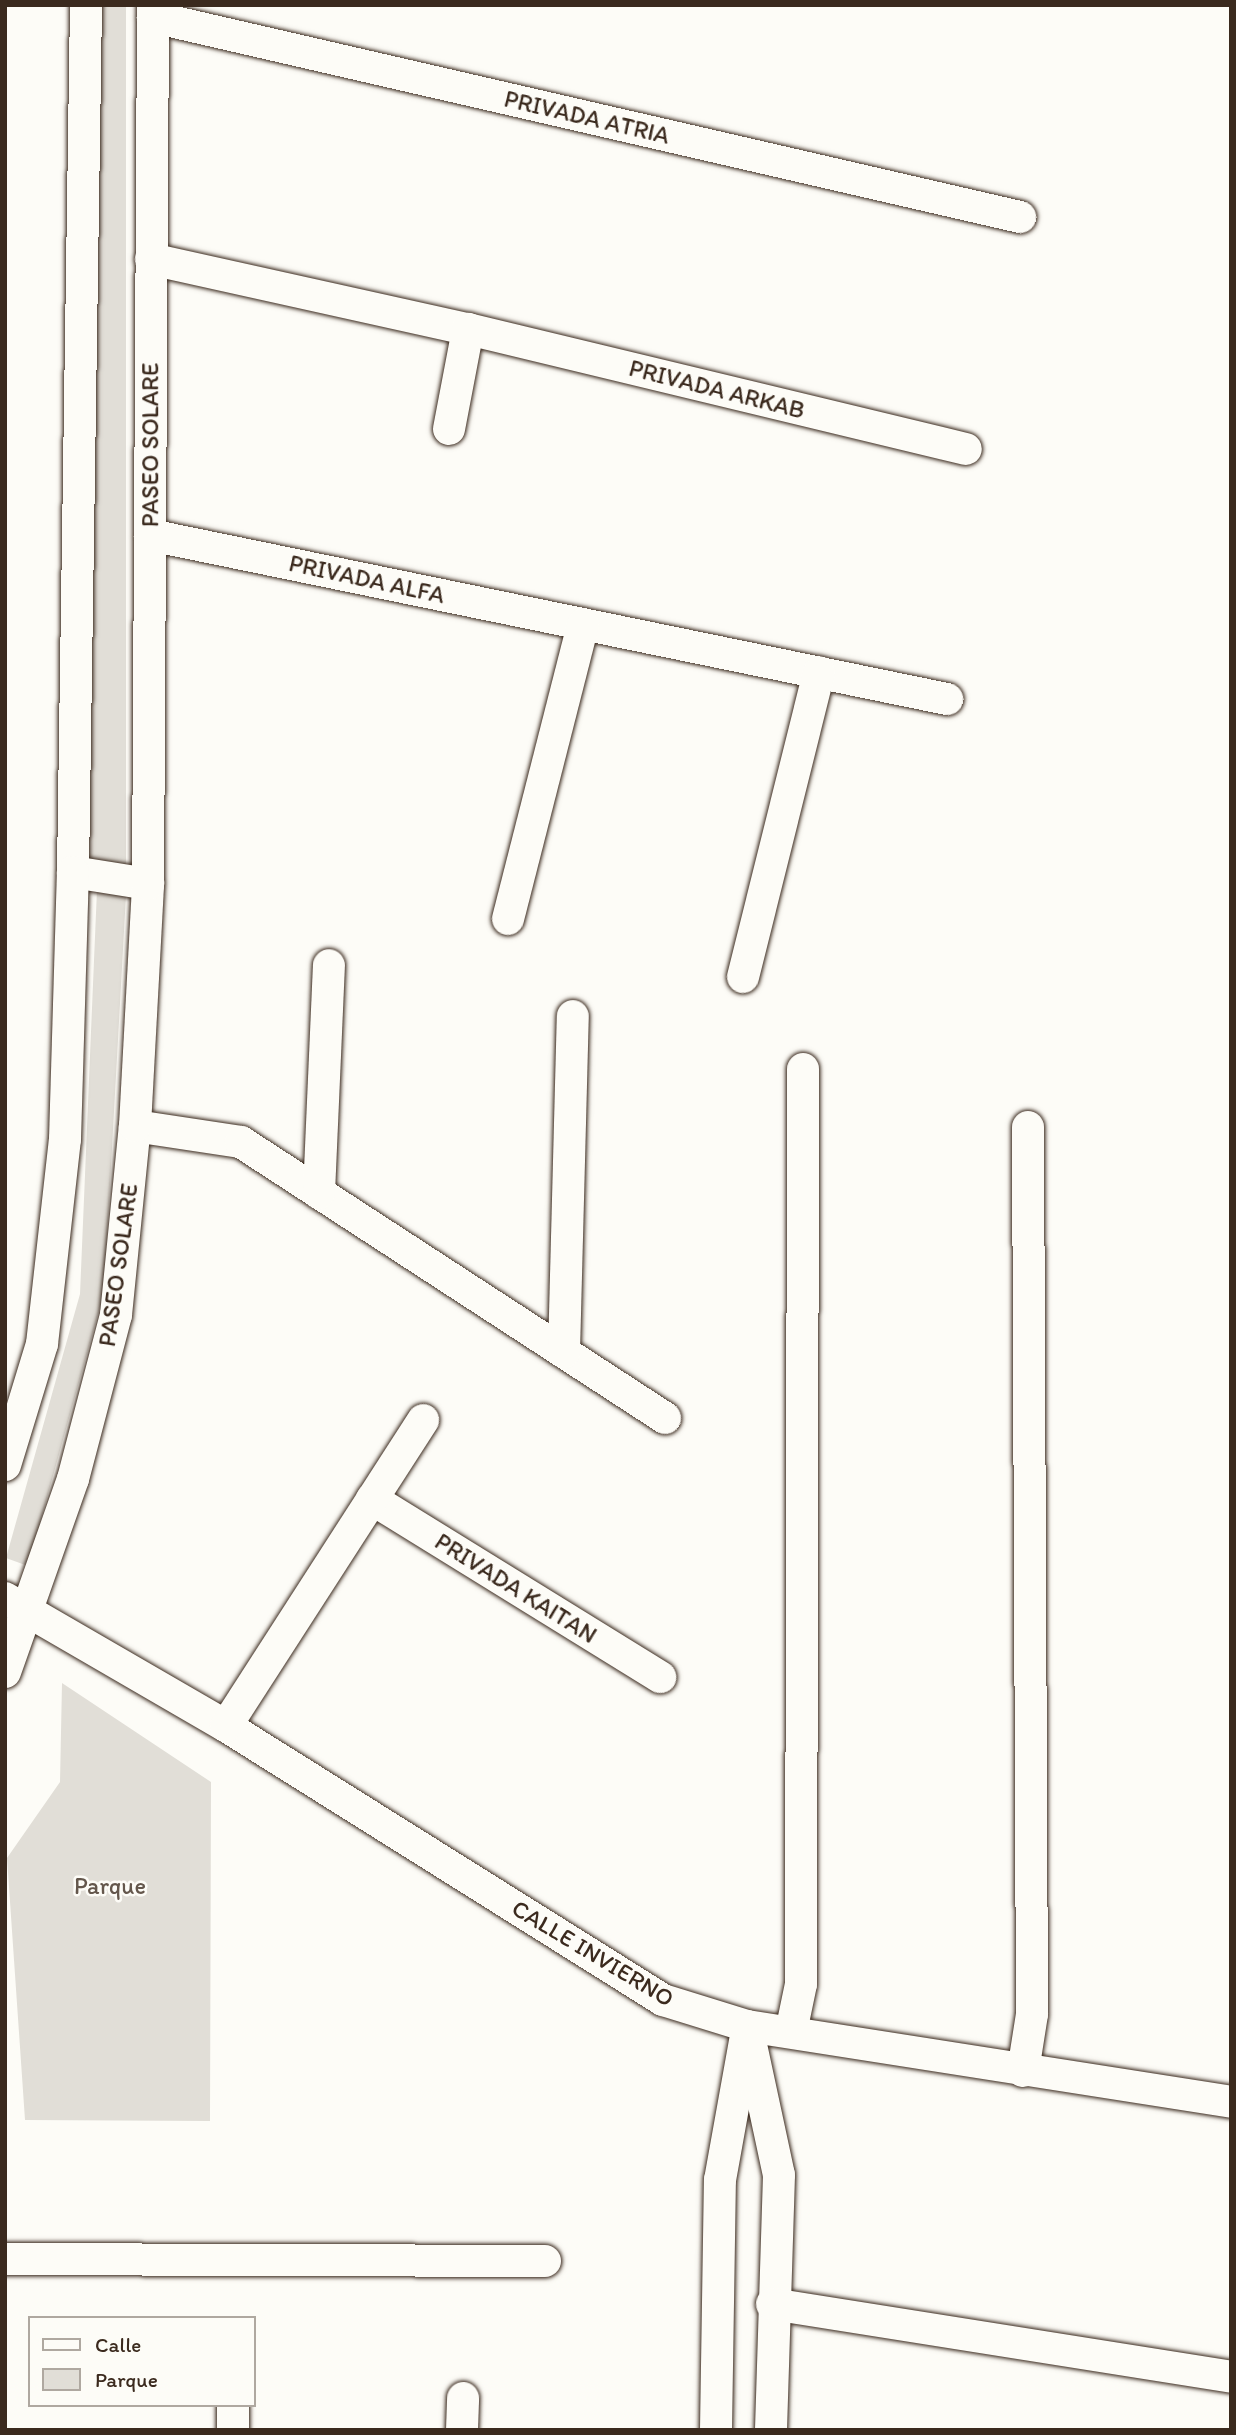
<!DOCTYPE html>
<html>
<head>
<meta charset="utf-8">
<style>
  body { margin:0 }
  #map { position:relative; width:1236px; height:2435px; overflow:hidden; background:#fdfcf7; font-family:Itim,sans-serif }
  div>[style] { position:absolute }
  .green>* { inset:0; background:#e1ded7 }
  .roads { filter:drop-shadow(0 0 2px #3b2a1e) drop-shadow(0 0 2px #3b2a1e) }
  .minor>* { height:32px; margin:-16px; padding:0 16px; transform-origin:16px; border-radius:16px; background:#fdfcf7 }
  span { translate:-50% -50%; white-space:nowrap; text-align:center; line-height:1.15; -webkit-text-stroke:5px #fdfcf7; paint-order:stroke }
  .street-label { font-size:24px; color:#3b2a1e }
  .park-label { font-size:24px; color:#64574c }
  .frame { position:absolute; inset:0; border:7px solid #3b2a1e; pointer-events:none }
  .legend { position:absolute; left:28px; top:2316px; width:228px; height:91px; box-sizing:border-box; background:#fdfcf7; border:2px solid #afa8a0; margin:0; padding:9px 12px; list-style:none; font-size:21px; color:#3b2a1e }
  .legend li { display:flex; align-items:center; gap:14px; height:35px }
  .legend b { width:35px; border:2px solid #afa8a0 }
</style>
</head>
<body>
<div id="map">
  <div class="green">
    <div style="clip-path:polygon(99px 5px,126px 5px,126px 865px,89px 861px)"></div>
    <div style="clip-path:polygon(97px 889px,126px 895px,104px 1292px,28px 1566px,6px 1558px,80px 1294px)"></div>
    <div style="clip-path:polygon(62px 1683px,211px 1782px,210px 2121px,25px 2120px,7px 1858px,60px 1782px)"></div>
  </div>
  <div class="roads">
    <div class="minor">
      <div style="left:86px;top:5px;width:867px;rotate:90.86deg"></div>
      <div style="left:73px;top:872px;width:76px;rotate:9.1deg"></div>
      <div style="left:153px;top:17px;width:890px;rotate:12.99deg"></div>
      <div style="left:151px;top:259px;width:325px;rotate:12.5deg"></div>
      <div style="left:468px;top:329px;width:512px;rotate:13.55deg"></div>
      <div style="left:449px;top:429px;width:102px;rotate:-79.2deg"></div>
      <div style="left:150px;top:535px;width:814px;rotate:11.63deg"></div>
      <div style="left:508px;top:919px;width:304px;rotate:-75.7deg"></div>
      <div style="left:743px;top:977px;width:314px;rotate:-76deg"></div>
      <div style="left:135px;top:1126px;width:107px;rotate:8.6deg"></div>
      <div style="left:241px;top:1142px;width:506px;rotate:33.06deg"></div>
      <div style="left:319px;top:1193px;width:228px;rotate:-87.5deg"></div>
      <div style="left:564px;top:1352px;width:336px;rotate:-88.5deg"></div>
      <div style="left:5px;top:1465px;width:127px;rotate:-73deg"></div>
      <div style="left:42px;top:1344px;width:206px;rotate:-83.6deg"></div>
      <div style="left:65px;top:1139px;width:267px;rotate:-88.3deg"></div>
      <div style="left:372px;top:1499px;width:339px;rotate:31.7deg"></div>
      <div style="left:5px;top:1598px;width:255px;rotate:30.1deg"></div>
      <div style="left:226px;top:1726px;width:516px;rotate:32.09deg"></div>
      <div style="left:663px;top:2000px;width:88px;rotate:17.2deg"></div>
      <div style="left:747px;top:2026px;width:490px;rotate:8.9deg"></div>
      <div style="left:5px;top:1672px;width:205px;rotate:-70.6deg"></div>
      <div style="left:73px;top:1479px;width:170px;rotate:-75.3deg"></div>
      <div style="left:116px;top:1315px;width:190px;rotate:-84.3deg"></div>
      <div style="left:135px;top:1126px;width:242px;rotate:-86.9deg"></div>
      <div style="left:148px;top:884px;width:879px;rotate:-89.67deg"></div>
      <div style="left:226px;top:1726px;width:364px;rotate:-57.2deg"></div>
      <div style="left:747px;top:2026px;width:152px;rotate:77.9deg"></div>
      <div style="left:779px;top:2175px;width:255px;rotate:91.8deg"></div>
      <div style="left:791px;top:2032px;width:49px;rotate:-78.2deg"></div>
      <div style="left:801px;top:1984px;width:915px;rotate:-89.87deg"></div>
      <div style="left:1023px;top:2071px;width:58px;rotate:-81deg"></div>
      <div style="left:1032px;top:2014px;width:887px;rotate:-90.26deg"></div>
      <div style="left:5px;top:2259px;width:540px;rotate:0.21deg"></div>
      <div style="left:772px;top:2304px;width:465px;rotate:9deg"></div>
      <div style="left:233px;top:2430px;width:25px;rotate:-90deg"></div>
      <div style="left:462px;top:2430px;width:32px;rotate:-88deg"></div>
      <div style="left:716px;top:2430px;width:250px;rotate:-89.1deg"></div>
      <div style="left:720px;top:2180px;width:141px;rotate:-79.8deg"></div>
    </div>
  </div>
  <div class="street-label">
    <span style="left:587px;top:117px;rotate:13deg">PRIVADA ATRIA</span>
    <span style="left:717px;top:389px;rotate:14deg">PRIVADA ARKAB</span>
    <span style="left:150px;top:445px;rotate:-90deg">PASEO SOLARE</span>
    <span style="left:367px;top:579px;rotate:12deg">PRIVADA ALFA</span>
    <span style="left:118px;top:1265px;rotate:-82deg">PASEO SOLARE</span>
    <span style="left:516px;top:1588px;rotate:32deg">PRIVADA KAITAN</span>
    <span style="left:593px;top:1953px;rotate:31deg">CALLE INVIERNO</span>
  </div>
  <div class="park-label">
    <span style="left:110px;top:1886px">Parque</span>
  </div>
  <div class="frame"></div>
  <ul class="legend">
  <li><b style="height:9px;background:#fdfcf7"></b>Calle</li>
  <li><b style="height:19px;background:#e1ded7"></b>Parque</li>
  </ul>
</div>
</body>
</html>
